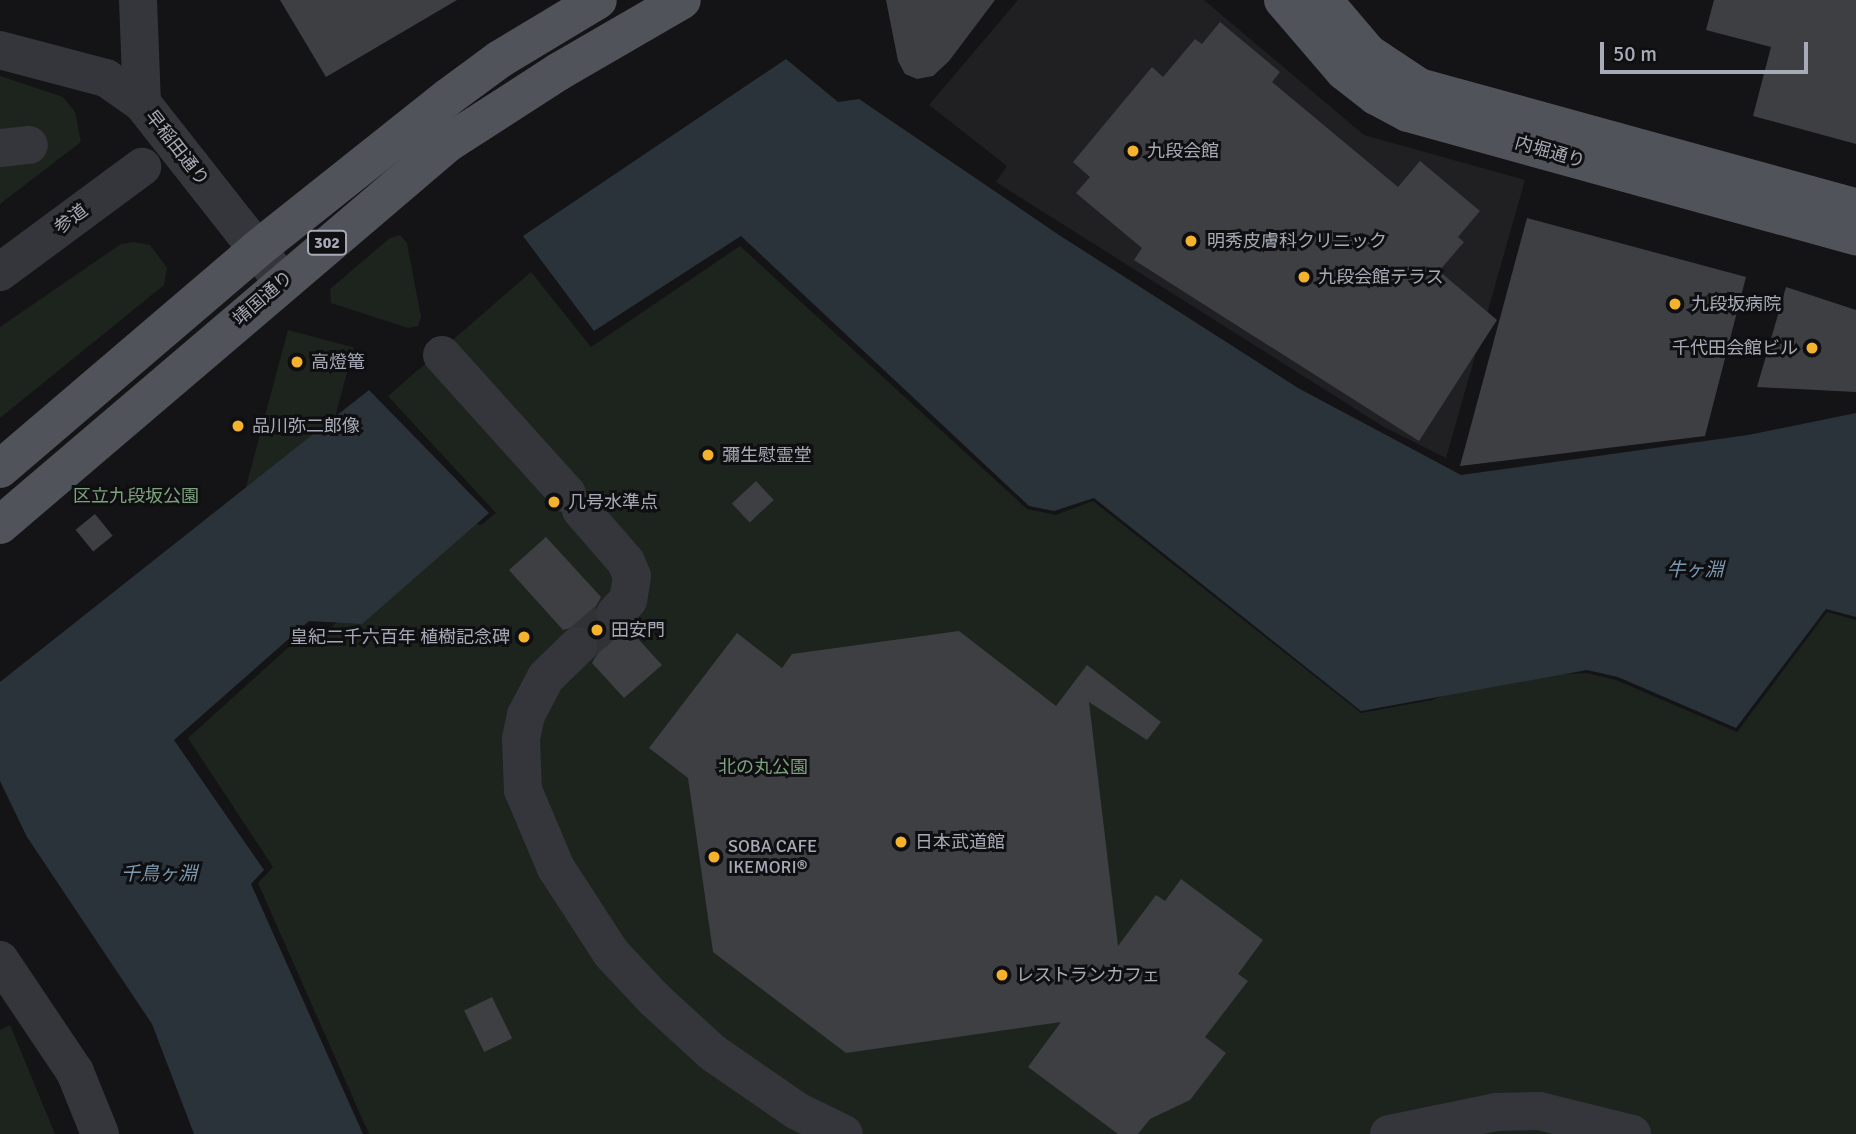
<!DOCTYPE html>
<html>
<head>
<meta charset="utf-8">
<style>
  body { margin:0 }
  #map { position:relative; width:1856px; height:1134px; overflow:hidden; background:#141416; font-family:Signika,"Noto Sans JP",sans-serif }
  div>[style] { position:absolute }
  .built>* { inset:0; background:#202023 }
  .green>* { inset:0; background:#1c241d; transform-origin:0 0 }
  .water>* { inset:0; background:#2a333a }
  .building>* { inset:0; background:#3e3f43; transform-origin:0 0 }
  .minor-tunnel>* { height:38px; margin-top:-19px; transform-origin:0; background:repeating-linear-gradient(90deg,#313236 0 38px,transparent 0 57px) }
  .minor>* { height:38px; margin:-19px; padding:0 19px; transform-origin:19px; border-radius:19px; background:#35363b }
  .major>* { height:38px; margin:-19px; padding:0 19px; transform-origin:19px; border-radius:19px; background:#51535a }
  .dots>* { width:19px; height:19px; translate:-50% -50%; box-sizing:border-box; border:4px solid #0f0f11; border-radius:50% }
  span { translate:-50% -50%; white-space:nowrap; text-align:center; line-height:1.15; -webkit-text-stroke:6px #0f0f11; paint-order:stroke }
  .shield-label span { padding:2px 5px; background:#0f0f11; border:2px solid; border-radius:5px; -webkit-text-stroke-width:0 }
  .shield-label { font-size:16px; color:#a6abb7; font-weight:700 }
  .street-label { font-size:18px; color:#a6abb7 }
  .poi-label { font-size:18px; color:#a6abb7 }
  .left { translate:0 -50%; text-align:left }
  .right { translate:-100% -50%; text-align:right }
  .park-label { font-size:18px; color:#7ca27e }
  .water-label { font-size:19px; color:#7c99b2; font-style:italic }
  .scale { position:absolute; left:1600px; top:42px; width:208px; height:32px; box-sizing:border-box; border:4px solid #a6abb7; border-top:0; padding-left:9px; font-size:21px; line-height:24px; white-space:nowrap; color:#a6abb7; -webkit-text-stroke:5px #0f0f11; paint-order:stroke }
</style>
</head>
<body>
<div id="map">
  <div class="built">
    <div style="clip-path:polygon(1018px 0,1204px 0,1364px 135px,1525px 180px,1446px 458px,1384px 427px,996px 182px,1007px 166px,929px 105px)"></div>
  </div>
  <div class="green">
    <div style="clip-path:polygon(0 76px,63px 97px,75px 112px,81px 142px,0 204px)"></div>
    <div style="clip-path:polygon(400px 235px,407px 243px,421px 317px,418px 326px,408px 328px,331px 303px,330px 289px,390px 238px)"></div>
    <div style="clip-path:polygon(134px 242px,150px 245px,167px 268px,164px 285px,0 418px,0 327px,121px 244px)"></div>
    <div style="clip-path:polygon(740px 246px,1027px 509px,1056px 515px,1093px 501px,1361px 713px,1432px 700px,1482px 678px,1586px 673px,1616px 680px,1737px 732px,1827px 612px,1856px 620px,1856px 1134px,369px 1134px,258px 883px,273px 867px,188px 738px,309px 629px,329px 629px,455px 519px,481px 525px,496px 513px,388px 396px,531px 272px,591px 347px)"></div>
    <div style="left:288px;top:330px;width:68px;height:301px;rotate:15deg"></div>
    <div style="clip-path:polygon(10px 1025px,55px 1134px,0 1134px,0 1030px)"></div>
  </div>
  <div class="water">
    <div style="clip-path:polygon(786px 59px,838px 102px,859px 99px,1059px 235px,1298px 388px,1461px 475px,1748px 435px,1856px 413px,1856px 617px,1826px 609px,1736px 728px,1618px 677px,1587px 670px,1361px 711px,1094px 498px,1054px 511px,1029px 506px,741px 236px,594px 331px,523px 236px)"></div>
    <div style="clip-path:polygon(369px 390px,489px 513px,362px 624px,309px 621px,174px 740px,264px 870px,251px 884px,363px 1134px,194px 1134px,152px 1024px,27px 837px,0 781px,0 682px)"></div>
  </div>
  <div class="building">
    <div style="clip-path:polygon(280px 0,457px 0,326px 77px)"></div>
    <div style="clip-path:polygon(886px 0,995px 0,949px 61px,933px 76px,917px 79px,905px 74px,898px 61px)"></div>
    <div style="clip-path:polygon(1714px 0,1856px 0,1856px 144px,1753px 116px,1771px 47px,1706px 30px)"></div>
    <div style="clip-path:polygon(1220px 22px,1280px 72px,1272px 82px,1398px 187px,1420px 161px,1480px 211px,1458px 237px,1464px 242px,1439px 271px,1497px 320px,1419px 441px,1134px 260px,1142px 248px,1076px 193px,1090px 177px,1073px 162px,1152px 67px,1163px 77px,1195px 39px,1202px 44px)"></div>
    <div style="clip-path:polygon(1527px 218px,1746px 277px,1705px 436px,1460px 466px)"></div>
    <div style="clip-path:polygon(1786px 287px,1856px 310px,1856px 392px,1757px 387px)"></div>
    <div style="left:756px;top:481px;width:26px;height:33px;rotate:47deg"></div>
    <div style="left:95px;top:514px;width:28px;height:25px;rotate:51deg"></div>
    <div style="clip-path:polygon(546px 537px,601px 597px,594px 610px,600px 630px,611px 635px,630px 630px,662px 665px,624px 698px,592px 663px,599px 651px,594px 631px,583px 625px,563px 630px,509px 570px)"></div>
    <div style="clip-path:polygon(959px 631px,1056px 706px,1087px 665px,1161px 722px,1147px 740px,1089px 702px,1118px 946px,1156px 895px,1165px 901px,1181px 879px,1263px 940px,1238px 974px,1248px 981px,1205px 1037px,1226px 1053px,1190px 1100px,1150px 1119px,1138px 1134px,1118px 1134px,1028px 1067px,1061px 1022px,846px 1053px,713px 952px,688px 778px,649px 748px,737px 633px,782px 668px,792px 654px)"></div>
    <div style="left:492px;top:997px;width:46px;height:31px;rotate:64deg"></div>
  </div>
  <div class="minor-tunnel">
    <div style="left:578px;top:646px;width:49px;rotate:-40.9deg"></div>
  </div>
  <div class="minor">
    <div style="left:138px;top:0;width:103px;rotate:87.8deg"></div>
    <div style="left:0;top:50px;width:110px;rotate:14.8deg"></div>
    <div style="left:106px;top:78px;width:44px;rotate:34.8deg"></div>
    <div style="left:142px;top:103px;width:226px;rotate:51.8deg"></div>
    <div style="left:0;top:148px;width:29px;rotate:-6deg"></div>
    <div style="left:0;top:272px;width:177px;rotate:-36.5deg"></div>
    <div style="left:442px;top:355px;width:187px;rotate:48deg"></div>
    <div style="left:581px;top:510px;width:69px;rotate:49.1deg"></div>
    <div style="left:626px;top:562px;width:15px;rotate:67deg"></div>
    <div style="left:632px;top:576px;width:24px;rotate:99deg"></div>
    <div style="left:628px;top:600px;width:19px;rotate:133deg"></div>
    <div style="left:578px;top:646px;width:45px;rotate:135.9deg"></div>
    <div style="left:546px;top:677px;width:43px;rotate:117.8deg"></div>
    <div style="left:526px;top:715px;width:25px;rotate:102deg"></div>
    <div style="left:521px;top:739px;width:51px;rotate:87.8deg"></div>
    <div style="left:523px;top:790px;width:85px;rotate:67.1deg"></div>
    <div style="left:556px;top:868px;width:101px;rotate:57.1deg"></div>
    <div style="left:611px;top:953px;width:63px;rotate:46.9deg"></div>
    <div style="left:654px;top:999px;width:80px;rotate:42.5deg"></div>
    <div style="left:713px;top:1053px;width:102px;rotate:34.6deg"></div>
    <div style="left:797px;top:1111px;width:52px;rotate:26.1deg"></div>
    <div style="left:0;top:960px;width:135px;rotate:56.2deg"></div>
    <div style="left:75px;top:1072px;width:67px;rotate:68deg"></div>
    <div style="left:1389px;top:1134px;width:109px;rotate:-11.6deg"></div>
    <div style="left:1496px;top:1112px;width:43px;rotate:-1.3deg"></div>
    <div style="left:1539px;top:1111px;width:96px;rotate:13.9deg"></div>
  </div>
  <div class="major">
    <div style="left:1283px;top:0;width:94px;rotate:49.3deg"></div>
    <div style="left:1344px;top:71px;width:41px;rotate:38deg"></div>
    <div style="left:1376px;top:96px;width:36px;rotate:28deg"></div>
    <div style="left:1408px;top:113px;width:465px;rotate:15.4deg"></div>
    <div style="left:1323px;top:0;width:70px;rotate:49.7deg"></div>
    <div style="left:1368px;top:53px;width:61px;rotate:33.7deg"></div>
    <div style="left:1419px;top:87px;width:453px;rotate:15.4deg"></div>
    <div style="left:0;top:469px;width:337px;rotate:-40.5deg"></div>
    <div style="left:256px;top:250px;width:244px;rotate:-38.5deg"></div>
    <div style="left:447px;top:98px;width:66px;rotate:-36.3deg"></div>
    <div style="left:500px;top:59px;width:114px;rotate:-31deg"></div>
    <div style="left:0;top:525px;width:589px;rotate:-40.45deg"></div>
    <div style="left:448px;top:143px;width:131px;rotate:-32.8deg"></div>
    <div style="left:558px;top:72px;width:143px;rotate:-30.1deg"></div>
  </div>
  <div class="dots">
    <div style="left:1133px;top:151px;background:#f5b22d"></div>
    <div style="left:1191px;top:241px;background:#f5b22d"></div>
    <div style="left:1304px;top:277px;background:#f5b22d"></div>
    <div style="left:1675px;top:304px;background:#f5b22d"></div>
    <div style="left:1812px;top:348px;background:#f5b22d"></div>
    <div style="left:297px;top:362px;background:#f5b22d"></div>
    <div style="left:238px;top:426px;background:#f5b22d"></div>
    <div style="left:708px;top:455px;background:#f5b22d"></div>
    <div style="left:554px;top:502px;background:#f5b22d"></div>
    <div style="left:597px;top:630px;background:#f5b22d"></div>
    <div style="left:524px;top:637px;background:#f5b22d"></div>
    <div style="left:901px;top:842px;background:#f5b22d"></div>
    <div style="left:714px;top:857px;background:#f5b22d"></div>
    <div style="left:1002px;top:975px;background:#f5b22d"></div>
  </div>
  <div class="shield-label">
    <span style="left:327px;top:243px">302</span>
  </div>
  <div class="street-label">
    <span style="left:177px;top:148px;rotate:52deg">早稲田通り</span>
    <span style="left:1550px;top:152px;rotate:16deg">内堀通り</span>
    <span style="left:71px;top:219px;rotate:-37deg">参道</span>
    <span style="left:263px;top:298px;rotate:-41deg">靖国通り</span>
  </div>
  <div class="poi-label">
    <span class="left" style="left:1147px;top:151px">九段会館</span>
    <span class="left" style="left:1207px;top:241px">明秀皮膚科クリニック</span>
    <span class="left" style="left:1318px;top:277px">九段会館テラス</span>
    <span class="left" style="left:1691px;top:304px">九段坂病院</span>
    <span class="right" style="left:1798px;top:348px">千代田会館ビル</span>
    <span class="left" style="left:311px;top:362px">高燈篭</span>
    <span class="left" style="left:252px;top:426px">品川弥二郎像</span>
    <span class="left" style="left:722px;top:455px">彌生慰霊堂</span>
    <span class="left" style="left:568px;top:502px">几号水準点</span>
    <span class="left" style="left:611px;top:630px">田安門</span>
    <span class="right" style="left:510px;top:637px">皇紀二千六百年 植樹記念碑</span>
    <span class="left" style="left:915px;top:842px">日本武道館</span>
    <span class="left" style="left:728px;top:857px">SOBA CAFE<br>IKEMORI®</span>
    <span class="left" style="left:1016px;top:975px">レストランカフェ</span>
  </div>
  <div class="park-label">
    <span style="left:136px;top:496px">区立九段坂公園</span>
    <span style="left:763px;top:767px">北の丸公園</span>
  </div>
  <div class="water-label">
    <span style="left:1695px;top:571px">牛ヶ淵</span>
    <span style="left:159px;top:875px">千鳥ヶ淵</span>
  </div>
  <div class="scale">50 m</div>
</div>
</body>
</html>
